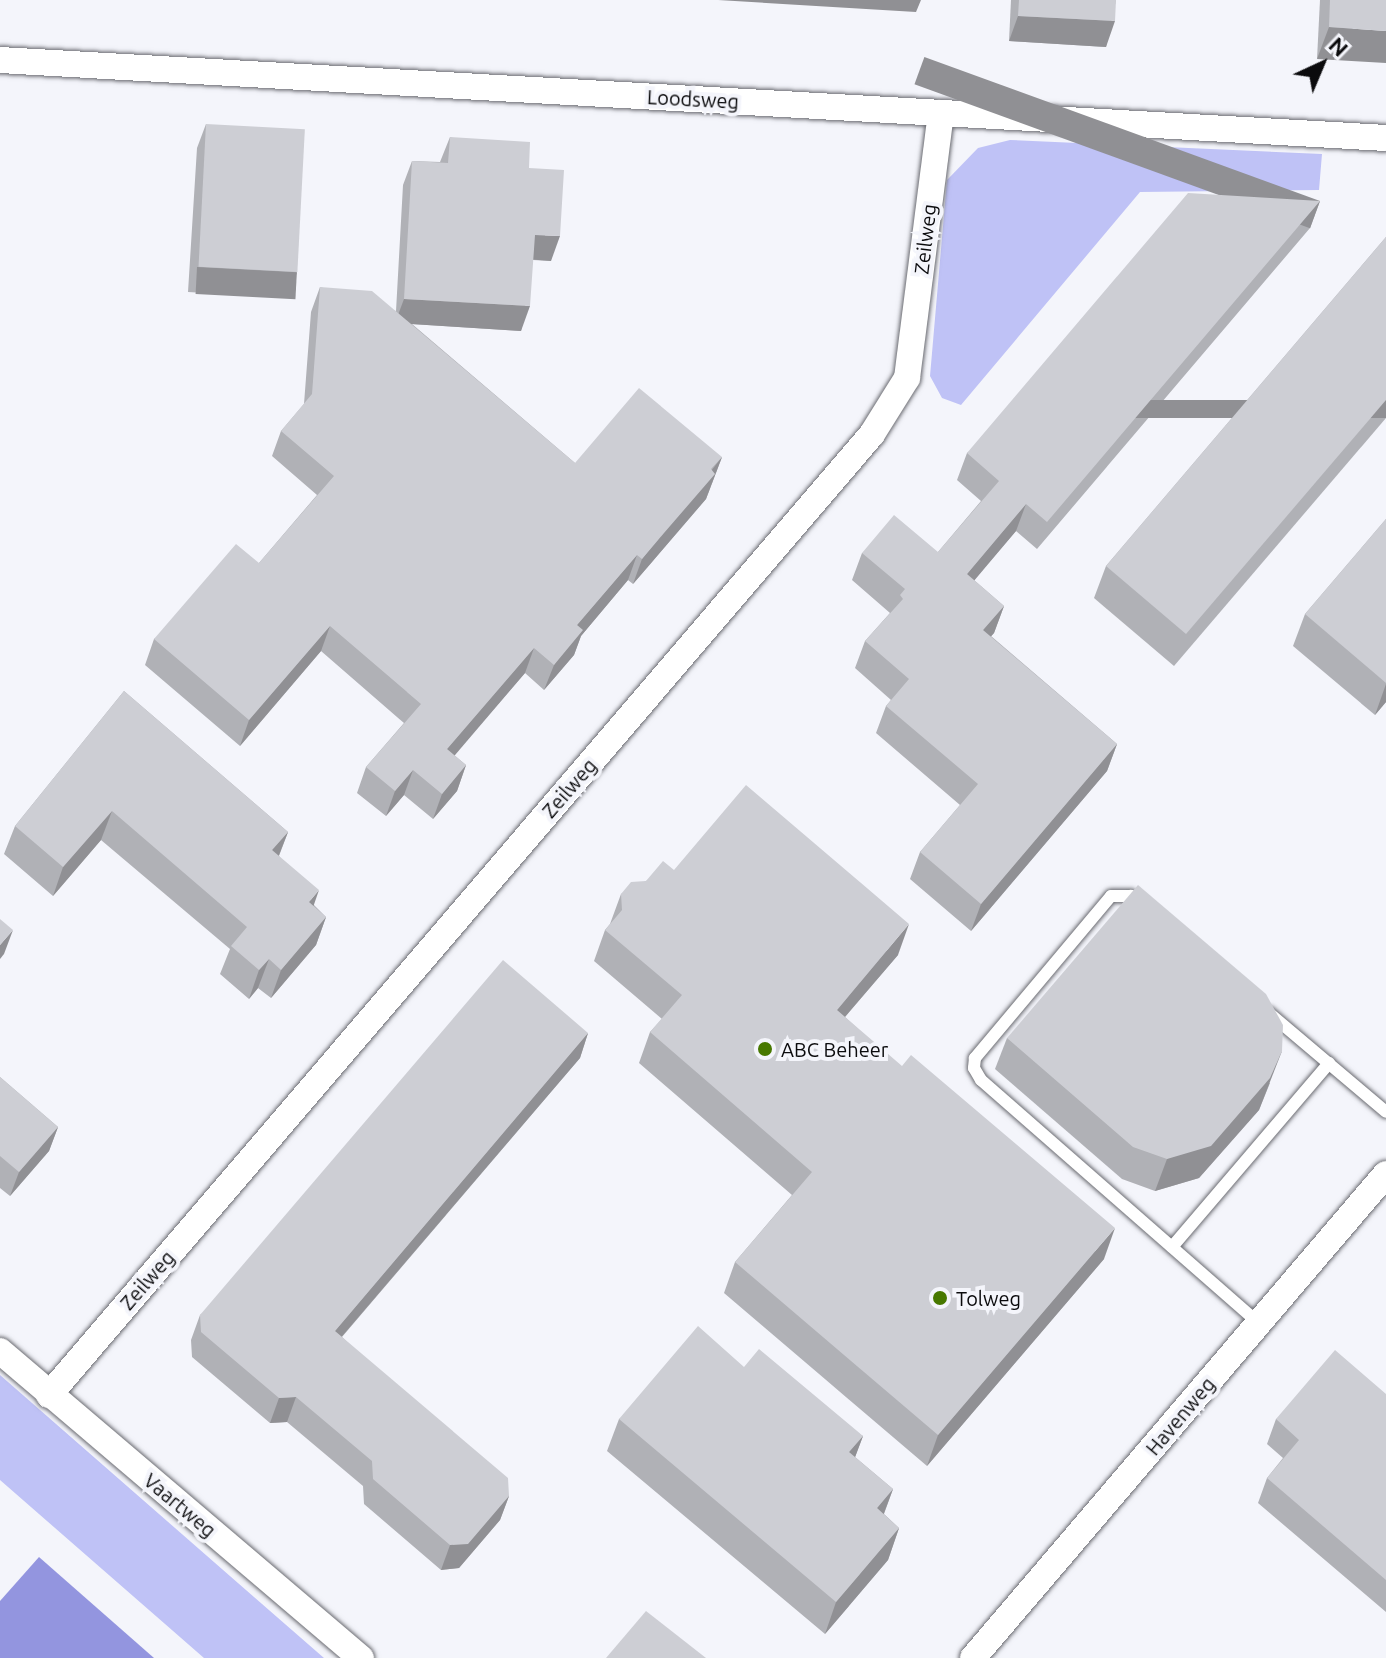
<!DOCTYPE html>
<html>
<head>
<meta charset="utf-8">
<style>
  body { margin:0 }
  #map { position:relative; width:1386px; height:1658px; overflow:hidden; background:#f4f5fb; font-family:Ubuntu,sans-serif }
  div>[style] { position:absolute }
  .green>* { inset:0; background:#bfc2f6 }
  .water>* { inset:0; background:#9395df }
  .roads { filter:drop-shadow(0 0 2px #6a6b71) drop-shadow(0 0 2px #6a6b71) }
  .lane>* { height:12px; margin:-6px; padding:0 6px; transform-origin:6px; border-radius:6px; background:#fff }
  .street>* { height:26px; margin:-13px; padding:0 13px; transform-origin:13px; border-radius:13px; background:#fff }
  .wall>* { inset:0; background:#b0b1b6 }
  .shaded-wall>* { inset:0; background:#909094; transform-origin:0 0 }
  .building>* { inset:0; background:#cdced4; transform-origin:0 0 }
  .dots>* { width:22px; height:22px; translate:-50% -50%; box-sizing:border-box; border:4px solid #f4f5fb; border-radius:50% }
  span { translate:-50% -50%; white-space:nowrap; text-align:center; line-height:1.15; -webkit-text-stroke:8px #f4f5fb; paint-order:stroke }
  .street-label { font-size:20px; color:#0b0b0d }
  .poi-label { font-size:20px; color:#0b0b0d }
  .left { translate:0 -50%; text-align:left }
  .north { position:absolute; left:1282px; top:24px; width:80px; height:80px; -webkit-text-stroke:6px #f4f5fb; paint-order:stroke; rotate:44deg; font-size:22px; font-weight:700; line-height:32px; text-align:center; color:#0b0b0d }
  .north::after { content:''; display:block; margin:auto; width:28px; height:36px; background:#0b0b0d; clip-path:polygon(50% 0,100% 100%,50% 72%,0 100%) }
</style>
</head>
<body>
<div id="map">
  <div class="green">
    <div style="clip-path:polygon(1010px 140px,1322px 154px,1319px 190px,1140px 192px,961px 405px,942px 398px,930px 376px,947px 180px,978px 148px)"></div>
    <div style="clip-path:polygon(0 1375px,175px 1528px,324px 1658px,204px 1658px,0 1480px)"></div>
  </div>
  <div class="water">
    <div style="clip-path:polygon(39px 1557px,154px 1658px,0 1658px,0 1601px)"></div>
  </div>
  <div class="roads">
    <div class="lane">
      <div style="left:1139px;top:903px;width:11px;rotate:-139deg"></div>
      <div style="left:1131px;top:896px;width:20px;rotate:180deg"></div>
      <div style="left:1111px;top:896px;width:212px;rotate:130deg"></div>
      <div style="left:975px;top:1058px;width:10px;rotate:96deg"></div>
      <div style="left:974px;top:1068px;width:14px;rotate:60deg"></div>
      <div style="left:981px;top:1080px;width:369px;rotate:41.2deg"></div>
      <div style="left:1269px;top:1013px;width:153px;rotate:40.2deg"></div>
      <div style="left:1172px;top:1247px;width:242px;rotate:-49.5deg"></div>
    </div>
    <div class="street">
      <div style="left:0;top:60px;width:1388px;rotate:3.22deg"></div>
      <div style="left:0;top:1351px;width:474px;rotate:40.4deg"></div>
      <div style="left:49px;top:1395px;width:1265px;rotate:-49.42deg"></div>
      <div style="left:872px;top:434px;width:66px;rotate:-58deg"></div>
      <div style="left:907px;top:378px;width:267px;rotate:-82.7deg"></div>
      <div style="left:973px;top:1658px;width:636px;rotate:-49.53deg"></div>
    </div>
  </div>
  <div class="wall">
    <div style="clip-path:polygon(1011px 0,1116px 0,1106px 47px,1009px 41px)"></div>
    <div style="clip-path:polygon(1320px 0,1386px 0,1317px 59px)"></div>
    <div style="clip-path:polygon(206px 124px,297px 273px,288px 298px,188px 292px,197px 148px)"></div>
    <div style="clip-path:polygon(450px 137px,529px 168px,551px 261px,533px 260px,521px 331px,412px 324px,575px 463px,722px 457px,706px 499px,633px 584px,628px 580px,581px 636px,574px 655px,544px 690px,525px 673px,454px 755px,466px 765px,457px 791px,433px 819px,404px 795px,386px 816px,357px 793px,366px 767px,404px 723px,321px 651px,240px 746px,145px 665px,154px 639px,259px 563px,317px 495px,272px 456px,281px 431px,304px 404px,311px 312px,320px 287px,396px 311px,403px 185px,412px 161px,440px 162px)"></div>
    <div style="clip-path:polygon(1320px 201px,1310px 228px,1037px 549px,1016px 531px,974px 580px,1004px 606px,994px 633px,991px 636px,1117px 744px,1107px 771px,971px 931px,910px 879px,920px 852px,960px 805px,876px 733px,886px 706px,891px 700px,855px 668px,865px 641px,890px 613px,852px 580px,862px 553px,938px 552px,981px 501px,957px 480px,967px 453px)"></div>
    <div style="clip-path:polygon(1386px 237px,1386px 418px,1174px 666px,1094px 598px,1106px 566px)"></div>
    <div style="clip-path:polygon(1386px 519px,1386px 702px,1375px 715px,1293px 646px,1305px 614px)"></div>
    <div style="clip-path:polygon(124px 691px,288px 832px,279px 856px,314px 905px,326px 917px,316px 945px,271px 998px,258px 988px,249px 999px,220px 974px,230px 949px,101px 840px,53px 896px,4px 854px,15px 826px)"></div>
    <div style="clip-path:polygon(674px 870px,898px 955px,845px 1017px,1104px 1259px,927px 1466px,724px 1293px,735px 1262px,792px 1195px,639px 1063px,650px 1032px,662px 1019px,594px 961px,605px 930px,610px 924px,621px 894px,646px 881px)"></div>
    <div style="clip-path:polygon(588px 1033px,580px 1058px,342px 1337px,509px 1496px,500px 1520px,459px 1568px,441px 1570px,364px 1504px,363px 1486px,287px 1422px,270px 1423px,192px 1357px,191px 1340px,200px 1315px)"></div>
    <div style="clip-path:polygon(1007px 1038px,1270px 1083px,1259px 1110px,1199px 1178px,1155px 1191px,1122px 1179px,995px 1069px)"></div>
    <div style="clip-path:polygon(0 1077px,58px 1127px,49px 1151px,10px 1196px,0 1188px)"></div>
    <div style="clip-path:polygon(744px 1367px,863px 1436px,855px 1457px,893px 1489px,884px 1514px,899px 1528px,888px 1560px,825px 1634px,607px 1451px,619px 1419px)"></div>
    <div style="clip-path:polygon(1386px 1394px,1386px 1612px,1258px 1503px,1267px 1478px,1283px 1458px,1267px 1444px,1276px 1419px)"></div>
  </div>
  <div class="shaded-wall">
    <div style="clip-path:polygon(718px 0,921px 0,916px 12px)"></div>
    <div style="clip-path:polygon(1018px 16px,1115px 21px,1106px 47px,1009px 41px)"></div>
    <div style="clip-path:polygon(1329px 27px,1386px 31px,1386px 63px,1317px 59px)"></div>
    <div style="left:1320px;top:201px;width:29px;height:421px;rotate:110deg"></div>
    <div style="clip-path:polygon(535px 235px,560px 236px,551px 261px,526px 259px)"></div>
    <div style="left:197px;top:267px;width:100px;height:27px;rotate:3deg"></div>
    <div style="clip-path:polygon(404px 299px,530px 306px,521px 331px,395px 323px)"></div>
    <div style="left:1386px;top:400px;width:18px;height:308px;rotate:90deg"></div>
    <div style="clip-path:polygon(722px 457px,706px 499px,633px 584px,642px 559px)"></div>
    <div style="clip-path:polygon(1026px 504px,1016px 531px,957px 601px,967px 574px)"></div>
    <div style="clip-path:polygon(637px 555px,628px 580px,581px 636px,574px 655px,544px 690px,554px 665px,577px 625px)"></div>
    <div style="clip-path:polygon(1004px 606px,994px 633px,973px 657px,983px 630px)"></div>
    <div style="clip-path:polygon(330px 626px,321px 651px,240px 746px,249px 720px)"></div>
    <div style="clip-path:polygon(534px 648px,525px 673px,438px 775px,447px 749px)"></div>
    <div style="clip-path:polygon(1386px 684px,1386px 702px,1375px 715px)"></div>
    <div style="clip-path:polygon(1117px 744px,1107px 771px,971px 931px,981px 904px)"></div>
    <div style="clip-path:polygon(466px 765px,457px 791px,433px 819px,442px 794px)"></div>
    <div style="clip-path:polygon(413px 770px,404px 795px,386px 816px,395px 791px)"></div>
    <div style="clip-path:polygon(112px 811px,101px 840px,53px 896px,63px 867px)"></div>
    <div style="clip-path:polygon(288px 832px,277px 860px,272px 850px)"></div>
    <div style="clip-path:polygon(319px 890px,309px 919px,309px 902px)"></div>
    <div style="clip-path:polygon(326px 917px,316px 945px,271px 998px,281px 970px)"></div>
    <div style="clip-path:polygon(909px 924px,898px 955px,825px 1040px,837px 1010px)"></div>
    <div style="clip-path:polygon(13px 930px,4px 954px,0 959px,0 945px)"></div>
    <div style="clip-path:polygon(269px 959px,258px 988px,249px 999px,259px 970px)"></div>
    <div style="clip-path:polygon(588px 1033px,580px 1058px,326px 1355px,335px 1331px)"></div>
    <div style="clip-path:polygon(1282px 1051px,1259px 1110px,1199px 1178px,1155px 1191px,1167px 1159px)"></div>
    <div style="clip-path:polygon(58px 1127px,49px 1151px,10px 1196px,19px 1172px)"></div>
    <div style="clip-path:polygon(1115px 1228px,1104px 1259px,927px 1466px,938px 1435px)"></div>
    <div style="clip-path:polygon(296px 1397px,287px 1422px,270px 1423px,279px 1398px)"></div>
    <div style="clip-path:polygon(863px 1436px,851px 1468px,849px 1452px)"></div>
    <div style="clip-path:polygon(893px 1489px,881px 1521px,877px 1508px)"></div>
    <div style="clip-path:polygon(509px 1496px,500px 1520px,459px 1568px,441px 1570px,450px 1545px)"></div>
    <div style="clip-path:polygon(899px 1528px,888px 1560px,825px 1634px,836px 1602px)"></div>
  </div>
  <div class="building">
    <div style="clip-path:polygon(1019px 0,1116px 0,1115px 21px,1018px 16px)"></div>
    <div style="clip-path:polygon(1330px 0,1386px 0,1386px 31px,1329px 27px)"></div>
    <div style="left:206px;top:124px;width:99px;height:143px;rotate:3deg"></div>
    <div style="clip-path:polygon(450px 137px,530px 142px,529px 168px,564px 170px,560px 236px,535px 235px,530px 306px,404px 299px,412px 161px,448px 163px)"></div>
    <div style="clip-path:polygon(1188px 193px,1320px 201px,1047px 522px,1026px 504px,967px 574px,1004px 606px,983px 630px,1117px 744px,981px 904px,920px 852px,978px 784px,886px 706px,909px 679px,865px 641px,903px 599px,900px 595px,905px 589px,862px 553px,894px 515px,938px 552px,999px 481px,967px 453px)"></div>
    <div style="clip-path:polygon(1386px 237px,1386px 400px,1186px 634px,1106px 566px)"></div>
    <div style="clip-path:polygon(320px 287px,372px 291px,575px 463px,639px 388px,722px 457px,711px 469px,715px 474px,664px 533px,642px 559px,637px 555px,577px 625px,583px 630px,554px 665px,534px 648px,447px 749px,466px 765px,442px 794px,413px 770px,395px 791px,366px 767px,421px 704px,330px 626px,249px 720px,154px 639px,236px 544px,259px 563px,334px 476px,281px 431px,312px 394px)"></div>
    <div style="clip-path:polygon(1386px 519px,1386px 683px,1305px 614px)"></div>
    <div style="clip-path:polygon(124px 691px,288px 832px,272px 850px,319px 890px,309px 902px,326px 917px,281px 970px,269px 959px,259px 970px,231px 946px,247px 927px,112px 811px,63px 867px,15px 826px)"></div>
    <div style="clip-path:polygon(746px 785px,909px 924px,837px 1010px,902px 1066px,911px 1055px,1115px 1228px,938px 1435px,735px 1262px,812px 1172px,650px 1032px,682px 995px,605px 930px,622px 910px,621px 894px,631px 882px,646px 881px,663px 861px,674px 870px)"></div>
    <div style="clip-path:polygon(1138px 885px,1266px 994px,1283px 1025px,1282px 1051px,1270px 1078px,1211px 1146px,1167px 1159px,1133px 1147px,1007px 1038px)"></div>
    <div style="clip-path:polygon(0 919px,13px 930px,0 945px)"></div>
    <div style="clip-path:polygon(503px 960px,588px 1033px,335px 1331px,508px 1478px,509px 1496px,468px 1544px,450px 1545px,373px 1479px,372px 1461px,296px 1397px,279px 1398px,201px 1332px,200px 1315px)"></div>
    <div style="clip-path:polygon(0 1077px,58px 1127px,19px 1172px,0 1156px)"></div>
    <div style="clip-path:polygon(698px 1326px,744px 1367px,759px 1349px,863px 1436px,849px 1452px,893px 1489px,877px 1508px,899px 1528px,836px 1602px,619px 1419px)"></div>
    <div style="clip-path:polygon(1335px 1350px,1386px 1394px,1386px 1580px,1267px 1478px,1299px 1440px,1276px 1419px)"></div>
    <div style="clip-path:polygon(646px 1611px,706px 1658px,606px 1658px)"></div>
  </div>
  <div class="dots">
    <div style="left:765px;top:1049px;background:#477800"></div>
    <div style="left:940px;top:1298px;background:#477800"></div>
  </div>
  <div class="street-label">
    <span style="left:693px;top:99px;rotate:3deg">Loodsweg</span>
    <span style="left:925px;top:239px;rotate:-83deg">Zeilweg</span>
    <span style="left:569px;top:788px;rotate:-49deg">Zeilweg</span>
    <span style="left:147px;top:1280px;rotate:-49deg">Zeilweg</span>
    <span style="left:1180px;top:1416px;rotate:-50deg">Havenweg</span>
    <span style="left:180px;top:1505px;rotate:40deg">Vaartweg</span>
  </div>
  <div class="poi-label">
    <span class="left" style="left:781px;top:1049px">ABC Beheer</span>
    <span class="left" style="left:956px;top:1298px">Tolweg</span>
  </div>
  <div class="north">N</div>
</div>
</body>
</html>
